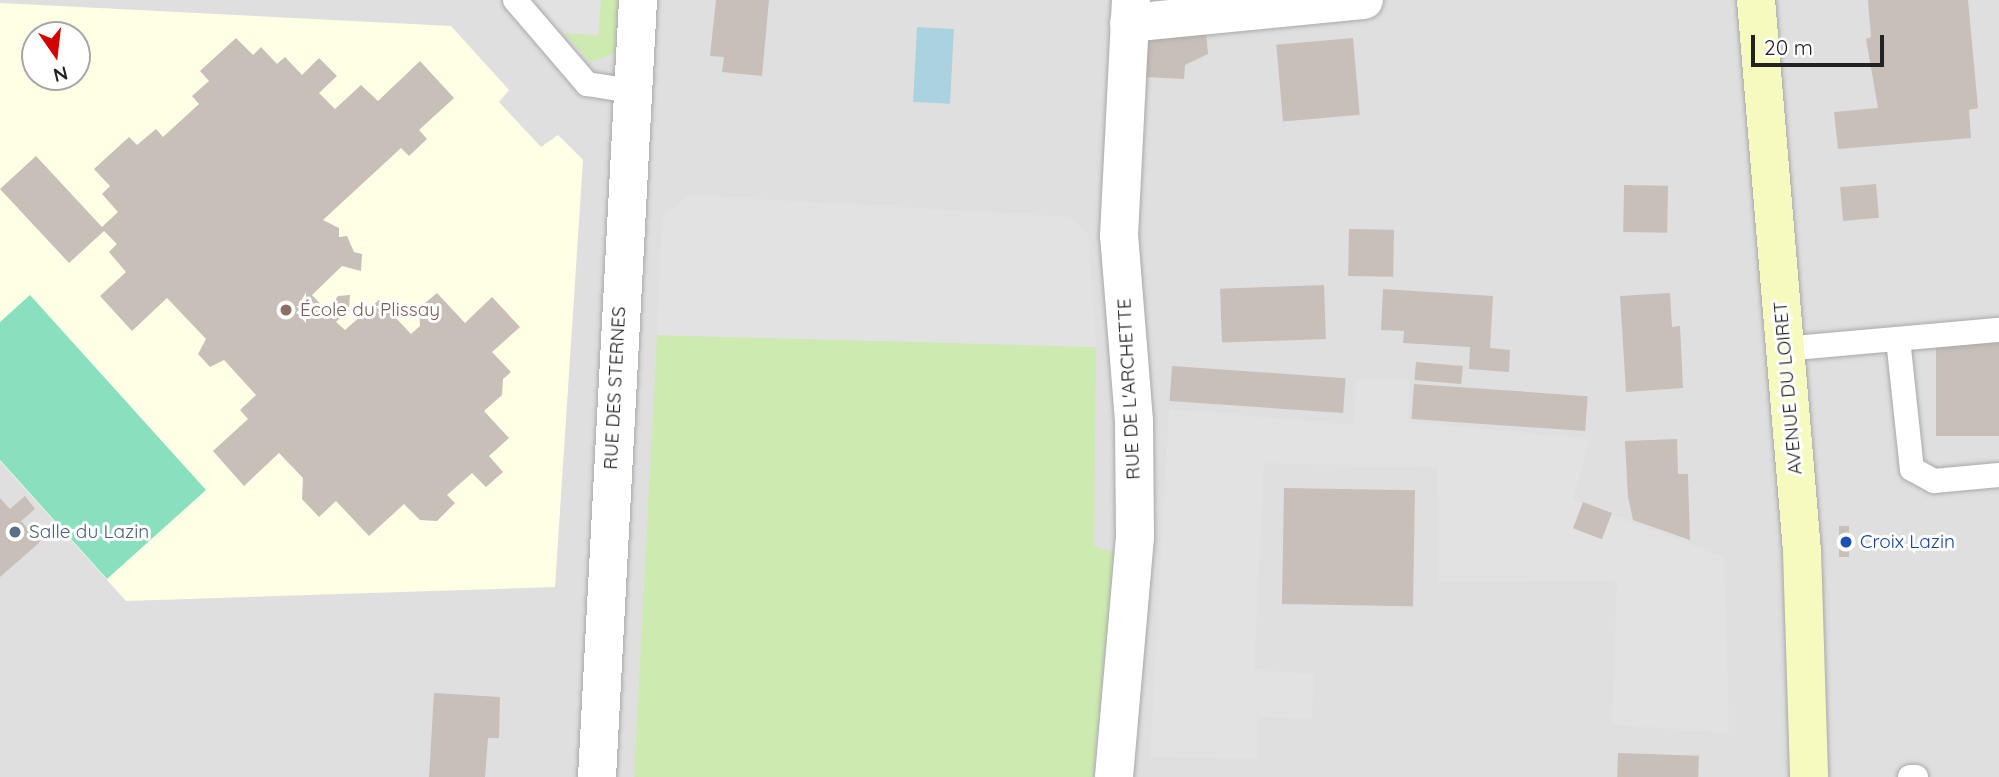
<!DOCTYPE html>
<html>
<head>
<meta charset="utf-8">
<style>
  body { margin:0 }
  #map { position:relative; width:1999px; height:777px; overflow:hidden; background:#f2efe9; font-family:Quicksand,sans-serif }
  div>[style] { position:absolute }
  .residential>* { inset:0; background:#e0dfdf }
  .education>* { inset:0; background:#ffffe5 }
  .grass>* { inset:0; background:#cdebb0 }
  .pitch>* { inset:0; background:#88e0be }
  .parking>* { inset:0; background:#e2e2e2 }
  .water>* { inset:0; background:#aad3df; transform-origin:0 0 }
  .building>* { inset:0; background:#c7bfb8; transform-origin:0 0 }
  .roads { filter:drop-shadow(0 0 2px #a9a9a9) drop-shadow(0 0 2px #a9a9a9) }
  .lane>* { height:24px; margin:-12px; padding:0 12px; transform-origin:12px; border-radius:12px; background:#fff }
  .street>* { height:38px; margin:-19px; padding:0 19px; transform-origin:19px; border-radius:19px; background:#fff }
  .secondary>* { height:38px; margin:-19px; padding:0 19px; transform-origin:19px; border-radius:19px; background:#f7fabf }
  .dots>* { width:19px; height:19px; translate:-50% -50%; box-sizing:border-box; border:4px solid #fff; border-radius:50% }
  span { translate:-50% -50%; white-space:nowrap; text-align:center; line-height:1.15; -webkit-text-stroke:6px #fff; paint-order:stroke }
  .education-label { font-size:19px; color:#785e54 }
  .left { translate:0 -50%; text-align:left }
  .street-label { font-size:19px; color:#222 }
  .service-label { font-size:19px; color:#4e5e75 }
  .transit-label { font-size:19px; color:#164399 }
  .north { position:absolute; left:21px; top:21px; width:70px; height:70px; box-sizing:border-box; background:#fff; border:2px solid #a7a7a7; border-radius:50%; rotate:166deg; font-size:19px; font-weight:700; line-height:28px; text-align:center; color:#222 }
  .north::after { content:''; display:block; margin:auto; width:24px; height:32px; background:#d40000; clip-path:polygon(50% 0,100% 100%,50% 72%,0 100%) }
  .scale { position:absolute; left:1751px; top:35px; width:133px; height:32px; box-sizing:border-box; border:4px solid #222; border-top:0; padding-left:9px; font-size:21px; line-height:24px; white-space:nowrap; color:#222; -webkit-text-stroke:5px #fff; paint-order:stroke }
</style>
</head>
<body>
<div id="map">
  <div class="residential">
    <div style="clip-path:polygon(evenodd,0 0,1999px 0,1999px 777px,0 777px,0 0,35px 35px,77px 35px,77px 77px,35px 77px,35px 35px)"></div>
  </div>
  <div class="education">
    <div style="clip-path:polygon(evenodd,0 3px,451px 26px,509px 90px,499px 102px,541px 147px,558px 135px,583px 160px,555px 587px,126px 601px,0 461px,0 3px,35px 35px,77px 35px,77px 77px,35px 77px,35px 35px)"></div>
  </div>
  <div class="grass">
    <div style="clip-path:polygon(601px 0,624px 0,620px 43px,615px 53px,591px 62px,564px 33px,598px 35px)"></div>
    <div style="clip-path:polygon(657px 335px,1096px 347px,1094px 546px,1115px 553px,1093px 777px,634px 777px)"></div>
  </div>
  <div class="pitch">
    <div style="clip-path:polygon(30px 295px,206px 490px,107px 579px,0 460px,0 322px)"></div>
  </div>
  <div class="parking">
    <div style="clip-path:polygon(536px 0,601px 0,598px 35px,564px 33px)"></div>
    <div style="clip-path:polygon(687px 195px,1070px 217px,1088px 234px,1096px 347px,657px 335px,662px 218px)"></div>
    <div style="clip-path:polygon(1357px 379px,1410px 380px,1408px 422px,1589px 439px,1573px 500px,1724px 557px,1729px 732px,1612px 725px,1617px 581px,1439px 582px,1437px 467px,1264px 463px,1254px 670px,1315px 674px,1311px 719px,1258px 717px,1258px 759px,1150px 757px,1169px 409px,1354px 425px)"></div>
  </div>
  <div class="water">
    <div style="left:917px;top:27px;width:37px;height:75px;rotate:3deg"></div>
  </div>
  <div class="building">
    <div style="clip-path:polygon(716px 0,769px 0,762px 76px,722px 72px,724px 57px,710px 56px)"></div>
    <div style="clip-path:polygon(1868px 0,1968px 0,1978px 108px,1969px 110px,1971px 138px,1838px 149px,1834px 112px,1878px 108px,1866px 39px,1871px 37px)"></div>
    <div style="clip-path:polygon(1206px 32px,1208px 54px,1185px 65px,1184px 79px,1145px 77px,1149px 38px)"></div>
    <div style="clip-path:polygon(236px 38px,253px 55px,261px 47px,277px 64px,285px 57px,302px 75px,319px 58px,337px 76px,319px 93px,335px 109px,361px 85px,378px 101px,420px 61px,454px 98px,419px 130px,427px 139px,409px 156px,401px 148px,323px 220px,339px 228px,339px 237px,347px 236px,354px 252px,362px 254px,361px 271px,342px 266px,312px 295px,327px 311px,338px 296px,350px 295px,349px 309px,336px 322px,345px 330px,379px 300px,411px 334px,420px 326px,419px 308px,437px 293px,465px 323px,492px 297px,520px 327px,492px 352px,511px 372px,503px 379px,502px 395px,484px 411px,509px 438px,489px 456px,503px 472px,486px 487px,472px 473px,447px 495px,455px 503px,437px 521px,420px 520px,404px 504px,369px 536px,336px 501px,319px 517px,302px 499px,303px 478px,279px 453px,244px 486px,213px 451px,248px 419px,240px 410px,256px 395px,224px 360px,210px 367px,198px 354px,206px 339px,167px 298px,132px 331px,100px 296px,126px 272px,109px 252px,117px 244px,104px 231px,69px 263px,0 189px,36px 156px,102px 227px,118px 212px,102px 194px,110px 186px,94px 169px,129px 137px,137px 145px,156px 129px,163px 137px,199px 104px,192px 96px,209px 81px,200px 71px)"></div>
    <div style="left:1353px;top:38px;width:77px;height:77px;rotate:85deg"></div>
    <div style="left:1876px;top:184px;width:34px;height:36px;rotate:85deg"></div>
    <div style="left:1624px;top:185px;width:44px;height:47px;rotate:1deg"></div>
    <div style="left:1349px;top:229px;width:45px;height:47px;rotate:1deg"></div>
    <div style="left:1324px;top:285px;width:54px;height:104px;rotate:88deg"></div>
    <div style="clip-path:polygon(1383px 289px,1493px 296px,1490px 348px,1510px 350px,1509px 372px,1469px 369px,1470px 347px,1403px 343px,1404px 331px,1381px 330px)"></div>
    <div style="clip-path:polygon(1670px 293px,1672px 327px,1680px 326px,1683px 388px,1626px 392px,1620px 296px)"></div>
    <div style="left:1999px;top:340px;width:96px;height:63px;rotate:90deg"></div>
    <div style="left:1416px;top:362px;width:47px;height:18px;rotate:5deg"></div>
    <div style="left:1172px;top:366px;width:174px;height:35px;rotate:4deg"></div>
    <div style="left:1414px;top:384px;width:174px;height:35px;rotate:4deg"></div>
    <div style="clip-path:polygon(1677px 439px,1678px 474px,1688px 474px,1690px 540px,1633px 520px,1628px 497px,1625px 441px)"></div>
    <div style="left:1284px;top:488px;width:131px;height:116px;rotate:1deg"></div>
    <div style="clip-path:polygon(25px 496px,35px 509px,21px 521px,40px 542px,0 577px,0 498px,10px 509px)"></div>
    <div style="left:1583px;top:502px;width:31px;height:28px;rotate:21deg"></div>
    <div style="left:1839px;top:526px;width:10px;height:31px"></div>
    <div style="clip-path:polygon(434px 693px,500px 697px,499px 738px,488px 738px,485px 777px,429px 777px)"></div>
    <div style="left:1618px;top:753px;width:81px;height:24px;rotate:2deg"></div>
  </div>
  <div class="roads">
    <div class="lane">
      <div style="left:515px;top:0;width:111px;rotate:49.4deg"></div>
      <div style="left:587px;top:84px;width:46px;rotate:8.8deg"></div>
      <div style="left:1898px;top:339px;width:131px;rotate:83.9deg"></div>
      <div style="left:1912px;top:469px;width:25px;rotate:29deg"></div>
      <div style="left:1934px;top:481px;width:65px;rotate:-5.3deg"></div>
      <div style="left:1784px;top:349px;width:216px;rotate:-5.1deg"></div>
      <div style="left:1910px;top:777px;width:6px"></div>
    </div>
    <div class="street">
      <div style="left:1129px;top:23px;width:236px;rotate:-5.6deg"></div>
      <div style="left:597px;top:777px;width:778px;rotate:-86.98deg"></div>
      <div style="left:1114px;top:777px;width:240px;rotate:-85deg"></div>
      <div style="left:1135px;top:538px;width:117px;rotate:-90.5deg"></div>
      <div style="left:1134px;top:421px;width:186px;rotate:-94.6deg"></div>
      <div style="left:1119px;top:236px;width:236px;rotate:-87.1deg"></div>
    </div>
    <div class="secondary">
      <div style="left:1756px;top:0;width:553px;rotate:85.23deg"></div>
      <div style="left:1802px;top:551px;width:226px;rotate:88.2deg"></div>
    </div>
  </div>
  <div class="dots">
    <div style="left:286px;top:310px;background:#8d6e63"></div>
    <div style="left:15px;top:532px;background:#5c6f8a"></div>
    <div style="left:1846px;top:542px;background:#1a4fb4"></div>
  </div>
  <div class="education-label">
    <span class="left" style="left:300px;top:310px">École du Plissay</span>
  </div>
  <div class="street-label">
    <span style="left:615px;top:388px;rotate:-87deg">RUE DES STERNES</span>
    <span style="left:1788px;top:388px;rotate:-95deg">AVENUE DU LOIRET</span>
    <span style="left:1129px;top:389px;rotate:-93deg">RUE DE L'ARCHETTE</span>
  </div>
  <div class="service-label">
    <span class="left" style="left:29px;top:532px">Salle du Lazin</span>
  </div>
  <div class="transit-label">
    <span class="left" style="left:1860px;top:542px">Croix Lazin</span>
  </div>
  <div class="north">N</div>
  <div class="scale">20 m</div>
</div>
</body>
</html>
